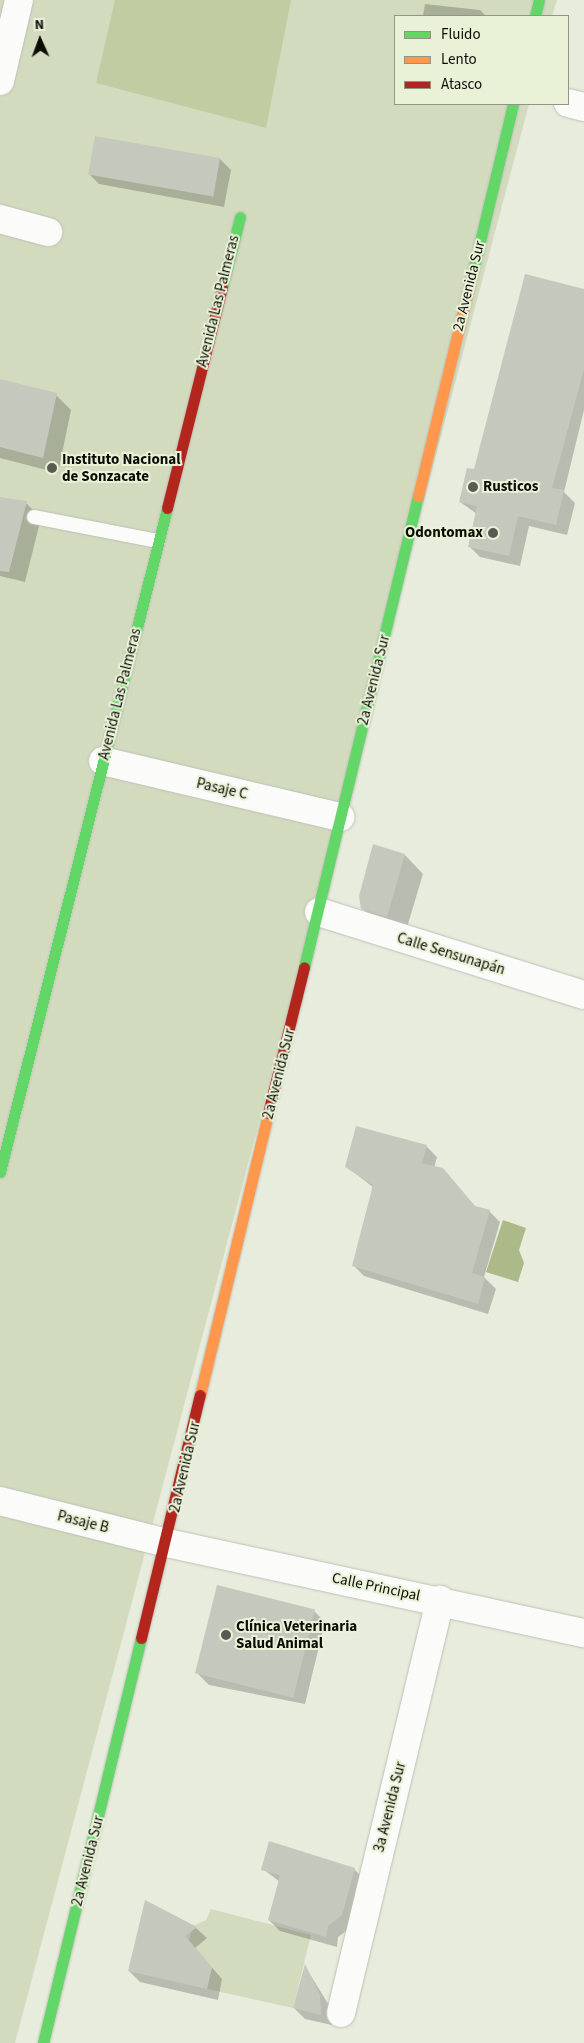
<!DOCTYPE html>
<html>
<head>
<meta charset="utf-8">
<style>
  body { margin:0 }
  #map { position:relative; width:584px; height:2043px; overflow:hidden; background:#e7ecdd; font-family:"Source Sans 3",sans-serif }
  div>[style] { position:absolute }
  .green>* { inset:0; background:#d3dbbf }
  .forest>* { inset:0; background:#c0cda3 }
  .water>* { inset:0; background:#acb988 }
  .shadow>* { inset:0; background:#0003 }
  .building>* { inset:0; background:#c5c9bd; transform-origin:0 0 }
  .roads { filter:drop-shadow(0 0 1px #bdc1b5) drop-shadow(0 0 1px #bdc1b5) }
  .lane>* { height:14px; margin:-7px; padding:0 7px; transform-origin:7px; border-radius:7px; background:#fbfcfa }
  .street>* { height:28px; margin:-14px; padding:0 14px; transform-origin:14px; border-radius:14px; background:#fbfcfa }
  .fast>* { height:11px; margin:-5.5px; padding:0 5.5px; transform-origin:5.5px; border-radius:5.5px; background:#63d668 }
  .slow>* { height:11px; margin:-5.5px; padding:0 5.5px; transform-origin:5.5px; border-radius:5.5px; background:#ff974d }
  .jam>* { height:11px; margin:-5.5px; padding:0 5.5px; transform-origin:5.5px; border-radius:5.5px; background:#b3261e }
  .dots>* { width:14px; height:14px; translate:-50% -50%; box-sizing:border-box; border:2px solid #e9f2d7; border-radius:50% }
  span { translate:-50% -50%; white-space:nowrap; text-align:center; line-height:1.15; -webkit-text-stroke:4px #e9f2d7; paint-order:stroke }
  .street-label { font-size:15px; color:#0a0d05 }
  .poi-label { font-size:15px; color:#0a0d05; font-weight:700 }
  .left { translate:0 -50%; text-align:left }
  .right { translate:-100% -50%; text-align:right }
  .legend { position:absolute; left:394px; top:15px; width:175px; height:90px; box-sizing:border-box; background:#e9f2d7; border:1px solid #909683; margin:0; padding:6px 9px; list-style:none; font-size:15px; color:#0a0d05 }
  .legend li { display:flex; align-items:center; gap:10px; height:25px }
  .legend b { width:25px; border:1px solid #909683 }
  .north { position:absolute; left:15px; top:15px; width:50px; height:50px; -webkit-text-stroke:4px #e9f2d7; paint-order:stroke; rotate:358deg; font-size:14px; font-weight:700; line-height:20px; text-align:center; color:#0a0d05 }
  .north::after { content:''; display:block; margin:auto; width:18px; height:22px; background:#0a0d05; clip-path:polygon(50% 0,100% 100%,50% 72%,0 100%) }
</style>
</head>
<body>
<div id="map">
  <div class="green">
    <div style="clip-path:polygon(0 0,557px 0,552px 16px,395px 16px,395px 104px,529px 104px,15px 2043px,0 2043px)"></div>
    <div style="clip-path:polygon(211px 1909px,311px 1935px,293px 2008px,207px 1989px,212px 1966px,197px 1962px,189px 1941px,193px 1926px,206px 1920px)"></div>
  </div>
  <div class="forest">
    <div style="clip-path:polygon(115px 0,291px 0,266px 128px,96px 83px)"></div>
  </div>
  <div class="water">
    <div style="clip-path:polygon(503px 1220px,526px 1228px,519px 1250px,524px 1263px,518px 1282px,486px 1272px)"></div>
  </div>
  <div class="shadow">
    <div style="clip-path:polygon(425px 4px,480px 10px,486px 16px,423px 16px)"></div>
    <div style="clip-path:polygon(220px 159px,231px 170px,224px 207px,99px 184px,88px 173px)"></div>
    <div style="clip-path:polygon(584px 290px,584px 410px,564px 492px,575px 503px,567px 535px,529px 526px,520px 566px,480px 557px,469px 546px,477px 514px,460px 502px)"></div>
    <div style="clip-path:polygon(0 381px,56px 395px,71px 410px,58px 473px,0 458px)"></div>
    <div style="clip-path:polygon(0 498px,26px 503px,41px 518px,25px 582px,0 576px)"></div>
    <div style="clip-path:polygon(405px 855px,423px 874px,405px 934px,381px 927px,362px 908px)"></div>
    <div style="clip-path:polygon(426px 1146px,437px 1157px,434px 1168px,476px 1207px,489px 1211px,500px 1222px,484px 1277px,496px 1289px,488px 1314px,364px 1276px,353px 1265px,374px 1188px,346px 1166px)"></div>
    <div style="clip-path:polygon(314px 1611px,325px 1622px,305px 1704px,209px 1685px,198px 1674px)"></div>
    <div style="clip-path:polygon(263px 1869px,354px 1869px,365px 1880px,353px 1926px,338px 1937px,337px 1947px,280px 1931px,269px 1920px,280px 1882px)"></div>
    <div style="clip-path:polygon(146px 1902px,196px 1928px,207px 1938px,195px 1948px,222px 1979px,218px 2000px,140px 1982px,129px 1971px)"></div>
    <div style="clip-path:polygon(305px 1966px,330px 2007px,332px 2025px,305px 2019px,294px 2008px)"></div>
  </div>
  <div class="building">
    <div style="left:95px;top:136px;width:127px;height:39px;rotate:10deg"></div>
    <div style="clip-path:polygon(525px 274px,584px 289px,584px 369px,552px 488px,564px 490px,556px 525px,518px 516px,509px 556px,468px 547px,477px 506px,459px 502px,467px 468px,474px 469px)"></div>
    <div style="clip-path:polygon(0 379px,57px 393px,43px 458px,0 447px)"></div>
    <div style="clip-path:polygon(0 497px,27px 501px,9px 572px,0 571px)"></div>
    <div style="clip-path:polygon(373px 844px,405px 854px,387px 917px,361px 909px,359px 896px)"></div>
    <div style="clip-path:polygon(356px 1126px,427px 1145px,422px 1163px,443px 1168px,475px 1206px,490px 1210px,472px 1273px,485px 1277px,478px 1304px,352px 1266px,373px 1185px,345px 1167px)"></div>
    <div style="left:217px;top:1585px;width:101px;height:91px;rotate:14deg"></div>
    <div style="clip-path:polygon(269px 1841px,355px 1868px,342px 1915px,328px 1926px,326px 1937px,268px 1920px,280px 1875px,261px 1870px)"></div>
    <div style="clip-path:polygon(145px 1900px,197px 1927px,185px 1936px,212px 1967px,207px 1989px,128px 1971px)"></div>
    <div style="clip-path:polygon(305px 1964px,320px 1995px,321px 2015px,293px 2008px)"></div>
  </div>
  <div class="roads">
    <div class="lane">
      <div style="left:34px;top:517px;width:126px;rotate:11deg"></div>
    </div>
    <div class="street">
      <div style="left:0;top:81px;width:83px;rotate:-76.8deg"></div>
      <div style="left:568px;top:103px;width:16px;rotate:14deg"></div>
      <div style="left:0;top:219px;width:50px;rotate:15.2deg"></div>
      <div style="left:103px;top:761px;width:244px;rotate:13.3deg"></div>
      <div style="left:319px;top:912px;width:278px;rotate:17.4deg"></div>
      <div style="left:0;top:1501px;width:172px;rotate:14.1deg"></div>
      <div style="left:167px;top:1543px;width:427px;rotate:12.2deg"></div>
      <div style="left:341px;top:2013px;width:425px;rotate:-76.5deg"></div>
    </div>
    <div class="fast">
      <div style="left:535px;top:16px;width:16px;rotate:-76deg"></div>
      <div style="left:472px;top:275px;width:176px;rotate:-76.5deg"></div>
      <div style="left:222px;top:288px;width:73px;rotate:-75.8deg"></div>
      <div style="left:304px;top:967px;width:485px;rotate:-76.4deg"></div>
      <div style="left:0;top:1172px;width:685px;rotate:-75.88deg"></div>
      <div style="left:43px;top:2043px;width:417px;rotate:-76.4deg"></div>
    </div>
    <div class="slow">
      <div style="left:418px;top:496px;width:228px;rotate:-76.3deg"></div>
      <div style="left:200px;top:1395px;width:290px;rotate:-76.4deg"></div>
    </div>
    <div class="jam">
      <div style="left:167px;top:508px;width:227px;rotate:-76deg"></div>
      <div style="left:268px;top:1113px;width:150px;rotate:-76.1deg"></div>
      <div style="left:141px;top:1638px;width:250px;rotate:-76.4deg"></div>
    </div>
  </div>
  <div class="dots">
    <div style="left:52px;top:468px;background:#575b51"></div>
    <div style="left:473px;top:487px;background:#575b51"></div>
    <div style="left:493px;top:533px;background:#575b51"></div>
    <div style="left:226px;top:1635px;background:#575b51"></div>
  </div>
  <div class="street-label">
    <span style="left:469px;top:286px;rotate:-76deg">2a Avenida Sur</span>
    <span style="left:218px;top:301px;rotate:-76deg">Avenida Las Palmeras</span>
    <span style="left:374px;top:680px;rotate:-76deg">2a Avenida Sur</span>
    <span style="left:120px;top:694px;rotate:-76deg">Avenida Las Palmeras</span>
    <span style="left:222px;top:789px;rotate:13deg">Pasaje C</span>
    <span style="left:451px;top:954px;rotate:17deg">Calle Sensunapán</span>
    <span style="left:279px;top:1074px;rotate:-76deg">2a Avenida Sur</span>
    <span style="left:185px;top:1467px;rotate:-77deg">2a Avenida Sur</span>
    <span style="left:83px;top:1522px;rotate:14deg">Pasaje B</span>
    <span style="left:376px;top:1587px;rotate:12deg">Calle Principal</span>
    <span style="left:390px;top:1807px;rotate:-76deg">3a Avenida Sur</span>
    <span style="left:88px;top:1861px;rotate:-76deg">2a Avenida Sur</span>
  </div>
  <div class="poi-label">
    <span class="left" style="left:62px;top:468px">Instituto Nacional<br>de Sonzacate</span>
    <span class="left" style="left:483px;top:487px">Rusticos</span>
    <span class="right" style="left:483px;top:533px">Odontomax</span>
    <span class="left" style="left:236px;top:1635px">Clínica Veterinaria<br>Salud Animal</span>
  </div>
  <ul class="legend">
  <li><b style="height:6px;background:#63d668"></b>Fluido</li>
  <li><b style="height:6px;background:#ff974d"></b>Lento</li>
  <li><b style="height:6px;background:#b3261e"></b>Atasco</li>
  </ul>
  <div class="north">N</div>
</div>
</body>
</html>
